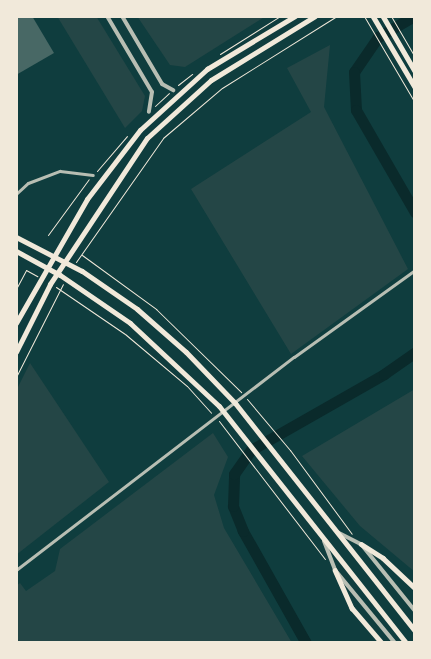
<!DOCTYPE html>
<html>
<head>
<meta charset="utf-8">
<style>
  body { margin:0 }
  #map { position:relative; width:431px; height:659px; overflow:hidden; background:#0f3d3e; font-family:"PT Sans Narrow",sans-serif }
  div>[style] { position:absolute }
  .green>* { inset:0; background:#244646 }
  .river>* { height:11px; margin:-5.5px; padding:0 5.5px; transform-origin:5.5px; border-radius:5.5px; background:#0a2a2b }
  .building>* { inset:0; background:#486865 }
  .path>* { height:1px; margin:-0.5px; padding:0 0.5px; transform-origin:0.5px; border-radius:0.5px; background:#f1e9da }
  .minor>* { height:3px; margin:-1.5px; padding:0 1.5px; transform-origin:1.5px; border-radius:1.5px; background:#b8beb3 }
  .tertiary>* { height:4px; margin:-2px; padding:0 2px; transform-origin:2px; border-radius:2px; background:#b8beb3 }
  .secondary>* { height:4.5px; margin:-2.25px; padding:0 2.25px; transform-origin:2.25px; border-radius:2.25px; background:#f1e9da }
  .primary>* { height:5px; margin:-2.5px; padding:0 2.5px; transform-origin:2.5px; border-radius:2.5px; background:#f1e9da }
  span { translate:-50% -50%; white-space:nowrap; text-align:center; line-height:1.15; -webkit-text-stroke:4px #f1e9da; paint-order:stroke }
  .frame { position:absolute; inset:0; border:18px solid #f1e9da; pointer-events:none }
</style>
</head>
<body>
<div id="map">
  <div class="green">
    <div style="clip-path:polygon(57px 16px,96px 16px,145px 96px,142px 111px,125px 128px)"></div>
    <div style="clip-path:polygon(137px 16px,266px 16px,185px 67px,170px 65px)"></div>
    <div style="clip-path:polygon(330px 45px,324px 107px,408px 269px,291px 354px,191px 189px,311px 112px,287px 68px)"></div>
    <div style="clip-path:polygon(30px 363px,109px 482px,16px 555px,16px 391px)"></div>
    <div style="clip-path:polygon(415px 389px,415px 572px,360px 526px,302px 456px)"></div>
    <div style="clip-path:polygon(213px 433px,228px 457px,214px 495px,224px 528px,292px 643px,16px 643px,16px 586px,20px 583px,26px 591px,55px 571px,60px 549px)"></div>
  </div>
  <div class="river">
    <div style="left:414px;top:16px;width:42px;rotate:149.7deg"></div>
    <div style="left:378px;top:37px;width:42px;rotate:124.4deg"></div>
    <div style="left:354px;top:72px;width:38px;rotate:87deg"></div>
    <div style="left:356px;top:110px;width:118px;rotate:60deg"></div>
    <div style="left:306px;top:643px;width:129px;rotate:-119.4deg"></div>
    <div style="left:243px;top:531px;width:27px;rotate:-112deg"></div>
    <div style="left:233px;top:506px;width:32px;rotate:-88deg"></div>
    <div style="left:234px;top:474px;width:29px;rotate:-55deg"></div>
    <div style="left:251px;top:450px;width:153px;rotate:-29.7deg"></div>
    <div style="left:384px;top:374px;width:38px;rotate:-35deg"></div>
  </div>
  <div class="building">
    <div style="clip-path:polygon(16px 16px,32px 16px,54px 53px,16px 75px)"></div>
  </div>
  <div class="path">
    <div style="left:364px;top:16px;width:101px;rotate:59.6deg"></div>
    <div style="left:391px;top:16px;width:48px;rotate:59.7deg"></div>
    <div style="left:220px;top:54px;width:71px;rotate:-32.3deg"></div>
    <div style="left:178px;top:85px;width:18px;rotate:-38deg"></div>
    <div style="left:155px;top:106px;width:19px;rotate:-43deg"></div>
    <div style="left:97px;top:171px;width:46px;rotate:-49.4deg"></div>
    <div style="left:48px;top:235px;width:69px;rotate:-53.8deg"></div>
    <div style="left:82px;top:255px;width:92px;rotate:36.1deg"></div>
    <div style="left:156px;top:309px;width:119px;rotate:44.3deg"></div>
    <div style="left:76px;top:262px;width:151px;rotate:-54.9deg"></div>
    <div style="left:163px;top:138px;width:77px;rotate:-40.3deg"></div>
    <div style="left:222px;top:88px;width:136px;rotate:-32.1deg"></div>
    <div style="left:56px;top:287px;width:83px;rotate:34.3deg"></div>
    <div style="left:125px;top:334px;width:81px;rotate:40deg"></div>
    <div style="left:187px;top:386px;width:36px;rotate:48deg"></div>
    <div style="left:16px;top:289px;width:21px;rotate:-62deg"></div>
    <div style="left:26px;top:270px;width:13px;rotate:29deg"></div>
    <div style="left:16px;top:377px;width:104px;rotate:-63.2deg"></div>
    <div style="left:247px;top:399px;width:67px;rotate:49.9deg"></div>
    <div style="left:290px;top:450px;width:104px;rotate:53.6deg"></div>
    <div style="left:219px;top:421px;width:174px;rotate:52.5deg"></div>
  </div>
  <div class="minor">
    <div style="left:16px;top:194px;width:16px;rotate:-43deg"></div>
    <div style="left:28px;top:183px;width:34px;rotate:-21deg"></div>
    <div style="left:60px;top:171px;width:33px;rotate:7deg"></div>
    <div style="left:16px;top:570px;width:350px;rotate:-37.5deg"></div>
    <div style="left:294px;top:357px;width:149px;rotate:-35.7deg"></div>
  </div>
  <div class="tertiary">
    <div style="left:107px;top:16px;width:88px;rotate:59.4deg"></div>
    <div style="left:152px;top:92px;width:20px;rotate:99deg"></div>
    <div style="left:122px;top:16px;width:79px;rotate:59.5deg"></div>
    <div style="left:162px;top:84px;width:13px;rotate:29deg"></div>
    <div style="left:337px;top:532px;width:27px;rotate:27deg"></div>
    <div style="left:361px;top:544px;width:86px;rotate:51.1deg"></div>
    <div style="left:324px;top:541px;width:31px;rotate:69deg"></div>
    <div style="left:335px;top:570px;width:94px;rotate:50.6deg"></div>
  </div>
  <div class="secondary">
    <div style="left:373px;top:16px;width:82px;rotate:59.4deg"></div>
    <div style="left:383px;top:16px;width:64px;rotate:59.8deg"></div>
    <div style="left:361px;top:544px;width:26px;rotate:32deg"></div>
    <div style="left:383px;top:558px;width:44px;rotate:43.2deg"></div>
    <div style="left:335px;top:570px;width:42px;rotate:65.9deg"></div>
    <div style="left:352px;top:608px;width:46px;rotate:49.4deg"></div>
  </div>
  <div class="primary">
    <div style="left:16px;top:237px;width:74px;rotate:27.3deg"></div>
    <div style="left:82px;top:271px;width:67px;rotate:34.6deg"></div>
    <div style="left:137px;top:309px;width:65px;rotate:41.3deg"></div>
    <div style="left:186px;top:352px;width:71px;rotate:46.1deg"></div>
    <div style="left:235px;top:403px;width:290px;rotate:51.7deg"></div>
    <div style="left:16px;top:251px;width:50px;rotate:28.6deg"></div>
    <div style="left:60px;top:275px;width:85px;rotate:34.4deg"></div>
    <div style="left:130px;top:323px;width:122px;rotate:43deg"></div>
    <div style="left:219px;top:406px;width:302px;rotate:51.7deg"></div>
    <div style="left:16px;top:323px;width:143px;rotate:-60.2deg"></div>
    <div style="left:87px;top:199px;width:87px;rotate:-52.5deg"></div>
    <div style="left:140px;top:130px;width:91px;rotate:-42.3deg"></div>
    <div style="left:207px;top:69px;width:103px;rotate:-31.1deg"></div>
    <div style="left:16px;top:352px;width:76px;rotate:-63.4deg"></div>
    <div style="left:50px;top:284px;width:175px;rotate:-56.4deg"></div>
    <div style="left:147px;top:138px;width:86px;rotate:-42.2deg"></div>
    <div style="left:211px;top:80px;width:122px;rotate:-31.6deg"></div>
  </div>
  <div class="frame"></div>
</div>
</body>
</html>
